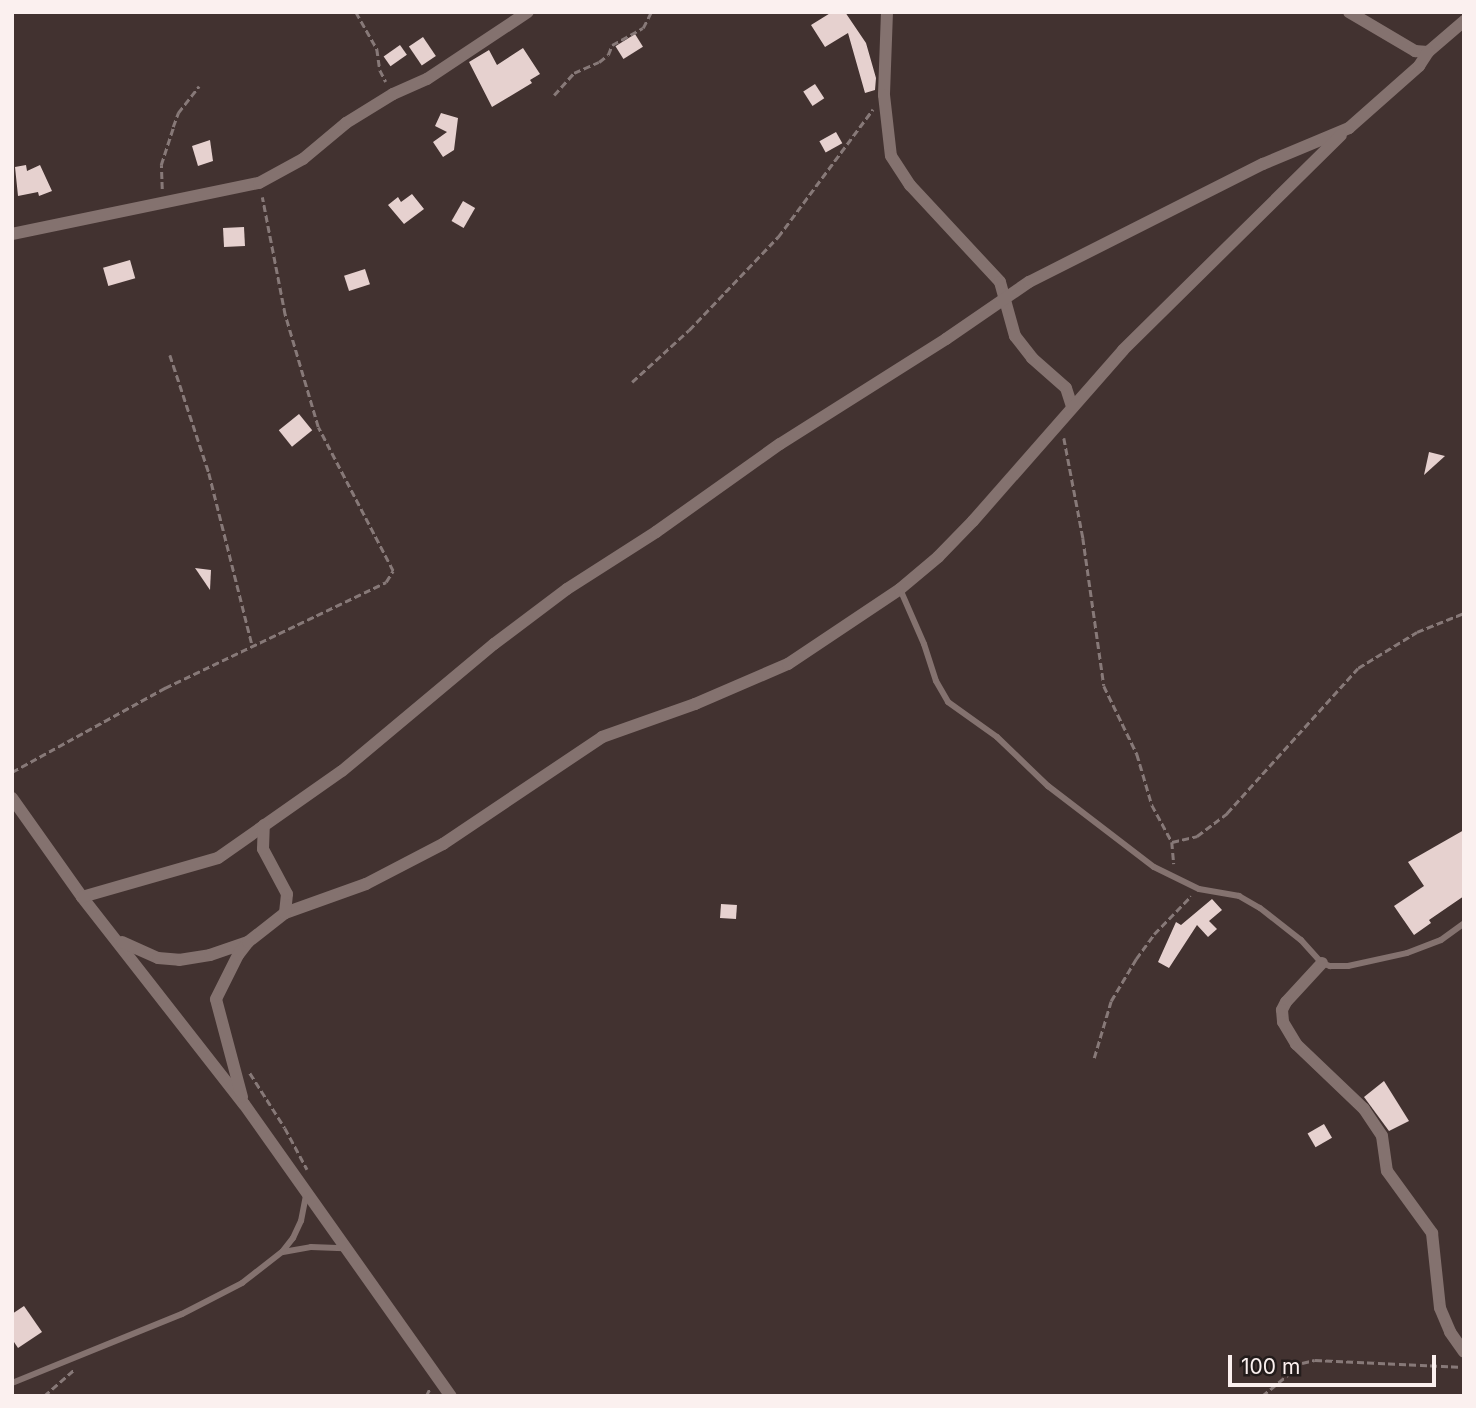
<!DOCTYPE html>
<html>
<head>
<meta charset="utf-8">
<style>
  body { margin:0 }
  #map { position:relative; width:1476px; height:1408px; overflow:hidden; background:#423230; font-family:Inter,sans-serif }
  div>[style] { position:absolute }
  .building>* { inset:0; background:#e6d1cf; transform-origin:0 0 }
  .path>* { height:2.5px; margin-top:-1.25px; transform-origin:0; background:repeating-linear-gradient(90deg,#877978 0 7px,transparent 0 10.5px) }
  .service>* { height:6px; margin:-3px; padding:0 3px; transform-origin:3px; border-radius:3px; background:#84726f }
  .minor>* { height:12px; margin:-6px; padding:0 6px; transform-origin:6px; border-radius:6px; background:#84726f }
  span { translate:-50% -50%; white-space:nowrap; text-align:center; line-height:1.15; -webkit-text-stroke:7px #231c1b; paint-order:stroke }
  .frame { position:absolute; inset:0; border:14px solid #fbf0ef; pointer-events:none }
  .scale { position:absolute; left:1228px; top:1355px; width:208px; height:32px; box-sizing:border-box; border:4px solid #fbf0ef; border-top:0; padding-left:9px; font-size:21px; line-height:24px; white-space:nowrap; color:#fbf0ef; -webkit-text-stroke:5px #231c1b; paint-order:stroke }
</style>
</head>
<body>
<div id="map">
  <div class="building">
    <div style="clip-path:polygon(832px 12px,845px 12px,866px 43px,876px 78px,875px 90px,865px 93px,848px 33px,825px 47px,811px 25px)"></div>
    <div style="left:635px;top:34px;width:15px;height:23px;rotate:58deg"></div>
    <div style="left:423px;top:37px;width:23px;height:17px;rotate:56deg"></div>
    <div style="left:400px;top:45px;width:12px;height:20px;rotate:55deg"></div>
    <div style="clip-path:polygon(523px 48px,540px 74px,530px 80px,532px 83px,492px 107px,469px 62px,489px 50px,497px 65px)"></div>
    <div style="left:815px;top:84px;width:17px;height:14px;rotate:57deg"></div>
    <div style="clip-path:polygon(441px 113px,458px 118px,454px 150px,443px 157px,433px 142px,447px 132px,435px 126px)"></div>
    <div style="left:836px;top:132px;width:13px;height:19px;rotate:61deg"></div>
    <div style="clip-path:polygon(210px 140px,213px 161px,198px 166px,192px 146px)"></div>
    <div style="clip-path:polygon(26px 165px,27px 171px,40px 165px,52px 191px,39px 196px,38px 192px,18px 196px,15px 167px)"></div>
    <div style="clip-path:polygon(412px 194px,424px 209px,404px 224px,388px 205px,398px 197px,401px 202px)"></div>
    <div style="left:463px;top:201px;width:14px;height:23px;rotate:30deg"></div>
    <div style="left:244px;top:227px;width:19px;height:21px;rotate:87deg"></div>
    <div style="left:130px;top:260px;width:19px;height:28px;rotate:74deg"></div>
    <div style="left:365px;top:269px;width:16px;height:22px;rotate:72deg"></div>
    <div style="left:299px;top:414px;width:21px;height:26px;rotate:51deg"></div>
    <div style="clip-path:polygon(1429px 452px,1445px 456px,1424px 475px)"></div>
    <div style="clip-path:polygon(195px 568px,211px 570px,210px 590px)"></div>
    <div style="clip-path:polygon(1464px 830px,1464px 896px,1429px 920px,1431px 923px,1414px 935px,1394px 906px,1424px 886px,1408px 862px)"></div>
    <div style="clip-path:polygon(1212px 899px,1222px 910px,1209px 921px,1217px 929px,1208px 937px,1197px 925px,1169px 968px,1158px 962px,1176px 922px,1181px 925px)"></div>
    <div style="left:721px;top:904px;width:16px;height:14px;rotate:4deg"></div>
    <div style="clip-path:polygon(1384px 1081px,1409px 1121px,1389px 1131px,1364px 1097px)"></div>
    <div style="left:1324px;top:1124px;width:16px;height:19px;rotate:60deg"></div>
    <div style="clip-path:polygon(24px 1306px,42px 1332px,18px 1348px,12px 1339px,12px 1314px)"></div>
  </div>
  <div class="path">
    <div style="left:356px;top:12px;width:43px;rotate:60.4deg"></div>
    <div style="left:377px;top:49px;width:21px;rotate:82deg"></div>
    <div style="left:380px;top:70px;width:13px;rotate:63deg"></div>
    <div style="left:554px;top:95px;width:30px;rotate:-48deg"></div>
    <div style="left:574px;top:73px;width:27px;rotate:-24deg"></div>
    <div style="left:599px;top:62px;width:11px;rotate:-38deg"></div>
    <div style="left:608px;top:55px;width:11px;rotate:-68deg"></div>
    <div style="left:612px;top:45px;width:35px;rotate:-29deg"></div>
    <div style="left:643px;top:28px;width:18px;rotate:-63deg"></div>
    <div style="left:162px;top:189px;width:24px;rotate:-92deg"></div>
    <div style="left:161px;top:165px;width:40px;rotate:-72deg"></div>
    <div style="left:173px;top:127px;width:15px;rotate:-70deg"></div>
    <div style="left:178px;top:113px;width:34px;rotate:-52deg"></div>
    <div style="left:170px;top:355px;width:124px;rotate:71.7deg"></div>
    <div style="left:209px;top:473px;width:176px;rotate:75.9deg"></div>
    <div style="left:632px;top:382px;width:77px;rotate:-42.4deg"></div>
    <div style="left:689px;top:330px;width:129px;rotate:-46.3deg"></div>
    <div style="left:778px;top:237px;width:159px;rotate:-53.4deg"></div>
    <div style="left:1064px;top:438px;width:102px;rotate:79.2deg"></div>
    <div style="left:1083px;top:538px;width:149px;rotate:81.9deg"></div>
    <div style="left:1104px;top:686px;width:76px;rotate:64.1deg"></div>
    <div style="left:1137px;top:754px;width:53px;rotate:73.6deg"></div>
    <div style="left:1152px;top:805px;width:42px;rotate:61.6deg"></div>
    <div style="left:1172px;top:842px;width:22px;rotate:85deg"></div>
    <div style="left:12px;top:772px;width:175px;rotate:-28.8deg"></div>
    <div style="left:165px;top:688px;width:245px;rotate:-25.6deg"></div>
    <div style="left:386px;top:582px;width:13px;rotate:-58deg"></div>
    <div style="left:393px;top:571px;width:162px;rotate:-117.5deg"></div>
    <div style="left:318px;top:427px;width:117px;rotate:-106.4deg"></div>
    <div style="left:285px;top:315px;width:120px;rotate:-101deg"></div>
    <div style="left:1172px;top:842px;width:26px;rotate:-13deg"></div>
    <div style="left:1197px;top:836px;width:38px;rotate:-37deg"></div>
    <div style="left:1227px;top:813px;width:195px;rotate:-47.9deg"></div>
    <div style="left:1358px;top:668px;width:69px;rotate:-31.4deg"></div>
    <div style="left:1417px;top:632px;width:51px;rotate:-22deg"></div>
    <div style="left:1094px;top:1058px;width:59px;rotate:-73.4deg"></div>
    <div style="left:1111px;top:1001px;width:49px;rotate:-59.2deg"></div>
    <div style="left:1136px;top:959px;width:31px;rotate:-54deg"></div>
    <div style="left:1154px;top:934px;width:53px;rotate:-45.8deg"></div>
    <div style="left:250px;top:1073px;width:65px;rotate:57.5deg"></div>
    <div style="left:285px;top:1128px;width:47px;rotate:61.8deg"></div>
    <div style="left:44px;top:1396px;width:41px;rotate:-41.1deg"></div>
    <div style="left:426px;top:1396px;width:9px;rotate:-63deg"></div>
    <div style="left:1262px;top:1396px;width:52px;rotate:-39.5deg"></div>
    <div style="left:1302px;top:1363px;width:13px;rotate:-13deg"></div>
    <div style="left:1315px;top:1360px;width:149px;rotate:2.7deg"></div>
  </div>
  <div class="service">
    <div style="left:900px;top:589px;width:60px;rotate:66.4deg"></div>
    <div style="left:924px;top:644px;width:39px;rotate:72deg"></div>
    <div style="left:936px;top:681px;width:24px;rotate:60deg"></div>
    <div style="left:948px;top:702px;width:60px;rotate:35.5deg"></div>
    <div style="left:997px;top:737px;width:71px;rotate:43.9deg"></div>
    <div style="left:1048px;top:786px;width:133px;rotate:37.4deg"></div>
    <div style="left:1154px;top:867px;width:50px;rotate:26.1deg"></div>
    <div style="left:1199px;top:889px;width:41px;rotate:9.9deg"></div>
    <div style="left:1239px;top:896px;width:24px;rotate:30deg"></div>
    <div style="left:1260px;top:908px;width:52px;rotate:38deg"></div>
    <div style="left:1301px;top:940px;width:31px;rotate:48deg"></div>
    <div style="left:1322px;top:963px;width:9px;rotate:21deg"></div>
    <div style="left:1330px;top:966px;width:18px"></div>
    <div style="left:1348px;top:966px;width:60px;rotate:-12.4deg"></div>
    <div style="left:1407px;top:953px;width:36px;rotate:-21deg"></div>
    <div style="left:1441px;top:940px;width:29px;rotate:-36deg"></div>
    <div style="left:283px;top:1252px;width:28px;rotate:-10deg"></div>
    <div style="left:311px;top:1247px;width:33px;rotate:2deg"></div>
    <div style="left:12px;top:1383px;width:183px;rotate:-22.1deg"></div>
    <div style="left:182px;top:1314px;width:68px;rotate:-27.3deg"></div>
    <div style="left:242px;top:1283px;width:51px;rotate:-37.8deg"></div>
    <div style="left:282px;top:1252px;width:18px;rotate:-52deg"></div>
    <div style="left:293px;top:1238px;width:19px;rotate:-65deg"></div>
    <div style="left:301px;top:1221px;width:26px;rotate:-79deg"></div>
  </div>
  <div class="minor">
    <div style="left:887px;top:12px;width:83px;rotate:92.1deg"></div>
    <div style="left:884px;top:95px;width:61px;rotate:83.5deg"></div>
    <div style="left:891px;top:156px;width:35px;rotate:57deg"></div>
    <div style="left:910px;top:185px;width:132px;rotate:47.1deg"></div>
    <div style="left:1000px;top:282px;width:56px;rotate:74.5deg"></div>
    <div style="left:1015px;top:336px;width:28px;rotate:52deg"></div>
    <div style="left:1032px;top:358px;width:45px;rotate:41.4deg"></div>
    <div style="left:1066px;top:388px;width:19px;rotate:72deg"></div>
    <div style="left:1349px;top:12px;width:77px;rotate:30.6deg"></div>
    <div style="left:1415px;top:51px;width:13px;rotate:4deg"></div>
    <div style="left:1428px;top:52px;width:48px;rotate:-40.7deg"></div>
    <div style="left:12px;top:234px;width:252px;rotate:-11.7deg"></div>
    <div style="left:259px;top:183px;width:50px;rotate:-28.6deg"></div>
    <div style="left:303px;top:159px;width:56px;rotate:-39.9deg"></div>
    <div style="left:346px;top:123px;width:55px;rotate:-31.7deg"></div>
    <div style="left:393px;top:94px;width:37px;rotate:-24deg"></div>
    <div style="left:427px;top:79px;width:121px;rotate:-33.6deg"></div>
    <div style="left:12px;top:798px;width:121px;rotate:54.7deg"></div>
    <div style="left:82px;top:897px;width:263px;rotate:52deg"></div>
    <div style="left:244px;top:1104px;width:358px;rotate:54.7deg"></div>
    <div style="left:82px;top:897px;width:141px;rotate:-16deg"></div>
    <div style="left:218px;top:858px;width:151px;rotate:-35.1deg"></div>
    <div style="left:342px;top:771px;width:198px;rotate:-39.9deg"></div>
    <div style="left:494px;top:644px;width:91px;rotate:-37deg"></div>
    <div style="left:567px;top:589px;width:106px;rotate:-32.6deg"></div>
    <div style="left:656px;top:532px;width:152px;rotate:-35.4deg"></div>
    <div style="left:780px;top:444px;width:196px;rotate:-32.3deg"></div>
    <div style="left:946px;top:339px;width:101px;rotate:-34.5deg"></div>
    <div style="left:1029px;top:282px;width:262px;rotate:-26.8deg"></div>
    <div style="left:1263px;top:164px;width:93px;rotate:-22.7deg"></div>
    <div style="left:1349px;top:128px;width:94px;rotate:-41.5deg"></div>
    <div style="left:1419px;top:66px;width:17px;rotate:-57deg"></div>
    <div style="left:285px;top:913px;width:86px;rotate:-19.7deg"></div>
    <div style="left:366px;top:884px;width:87px;rotate:-27.5deg"></div>
    <div style="left:443px;top:844px;width:192px;rotate:-33.9deg"></div>
    <div style="left:602px;top:737px;width:99px;rotate:-19.5deg"></div>
    <div style="left:695px;top:704px;width:101px;rotate:-23.3deg"></div>
    <div style="left:788px;top:664px;width:135px;rotate:-33.8deg"></div>
    <div style="left:900px;top:589px;width:50px;rotate:-40.1deg"></div>
    <div style="left:938px;top:557px;width:50px;rotate:-45.8deg"></div>
    <div style="left:973px;top:521px;width:227px;rotate:-48.7deg"></div>
    <div style="left:1123px;top:350px;width:306px;rotate:-44.6deg"></div>
    <div style="left:122px;top:942px;width:39px;rotate:24deg"></div>
    <div style="left:158px;top:958px;width:21px;rotate:5deg"></div>
    <div style="left:179px;top:960px;width:31px;rotate:-9deg"></div>
    <div style="left:210px;top:955px;width:40px;rotate:-18.9deg"></div>
    <div style="left:1322px;top:963px;width:53px;rotate:132.7deg"></div>
    <div style="left:1286px;top:1002px;width:9px;rotate:117deg"></div>
    <div style="left:1282px;top:1010px;width:12px;rotate:85deg"></div>
    <div style="left:1283px;top:1022px;width:26px;rotate:59deg"></div>
    <div style="left:1296px;top:1044px;width:94px;rotate:43.7deg"></div>
    <div style="left:1364px;top:1109px;width:32px;rotate:56deg"></div>
    <div style="left:1382px;top:1136px;width:35px;rotate:82deg"></div>
    <div style="left:1387px;top:1171px;width:77px;rotate:54deg"></div>
    <div style="left:1432px;top:1233px;width:75px;rotate:83.9deg"></div>
    <div style="left:1440px;top:1308px;width:26px;rotate:67deg"></div>
    <div style="left:1450px;top:1332px;width:24px;rotate:55deg"></div>
    <div style="left:242px;top:1097px;width:101px;rotate:-104.9deg"></div>
    <div style="left:216px;top:999px;width:49px;rotate:-63.4deg"></div>
    <div style="left:238px;top:955px;width:16px;rotate:-52deg"></div>
    <div style="left:248px;top:942px;width:47px;rotate:-38.1deg"></div>
    <div style="left:285px;top:913px;width:19px;rotate:-84deg"></div>
    <div style="left:287px;top:894px;width:51px;rotate:-118.1deg"></div>
    <div style="left:263px;top:849px;width:24px;rotate:-88deg"></div>
  </div>
  <div class="frame"></div>
  <div class="scale">100 m</div>
</div>
</body>
</html>
